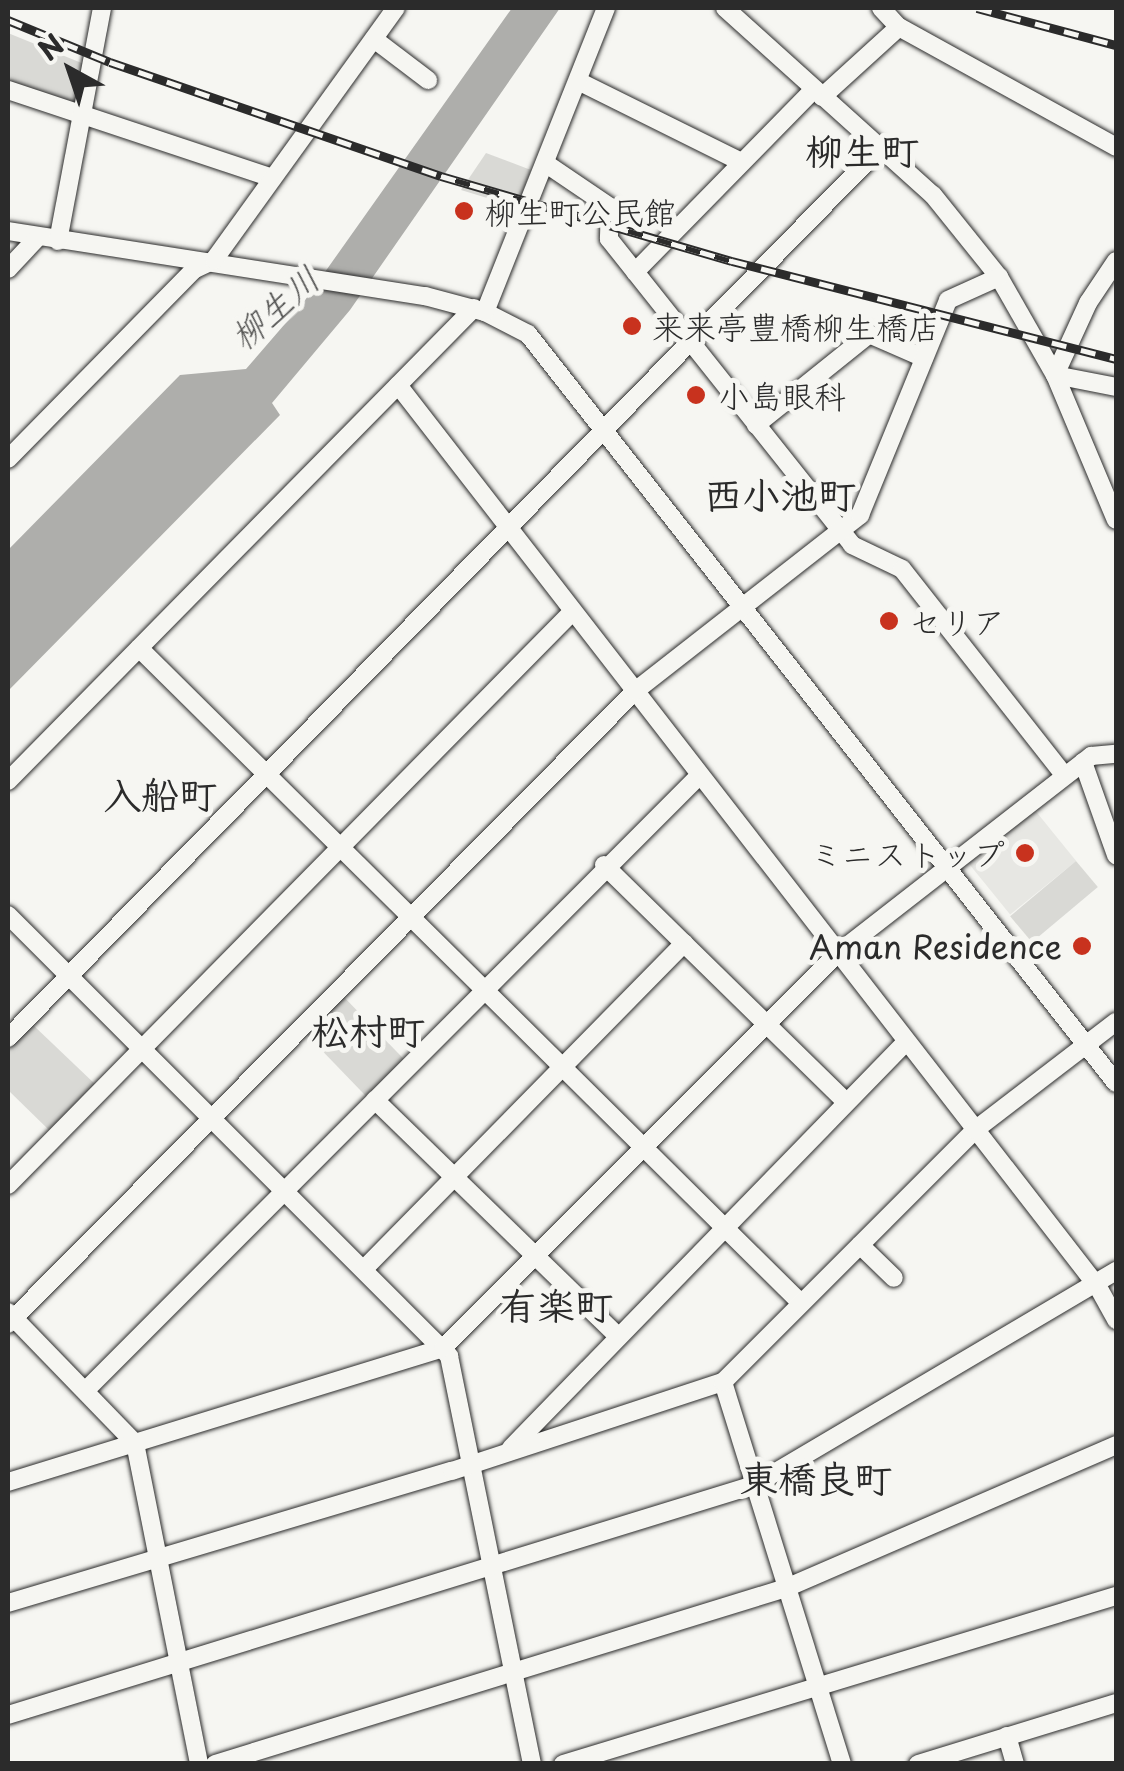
<!DOCTYPE html>
<html>
<head>
<meta charset="utf-8">
<style>
  body { margin:0 }
  #map { position:relative; width:1124px; height:1771px; overflow:hidden; background:#f6f6f2; font-family:"Playpen Sans","Klee One",sans-serif }
  div>[style] { position:absolute }
  .built>* { inset:0; background:#e7e7e3; transform-origin:0 0 }
  .green>* { inset:0; background:#d9d9d5; transform-origin:0 0 }
  .water>* { inset:0; background:#aeaeab }
  .roads { filter:drop-shadow(0 0 2px #2b2b2b) drop-shadow(0 0 2px #2b2b2b) }
  .minor>* { height:18px; margin:-9px; padding:0 9px; transform-origin:9px; border-radius:9px; background:#f6f6f2 }
  .rail>* { height:9px; margin-top:-4.5px; transform-origin:0; background:repeating-linear-gradient(90deg,#f6f6f2 0 15px,#2b2b2b 0 30px); box-sizing:border-box; border-block:2px solid #2b2b2b }
  .dots>* { width:28px; height:28px; translate:-50% -50%; box-sizing:border-box; border:5px solid #f6f6f2; border-radius:50% }
  span { translate:-50% -50%; white-space:nowrap; text-align:center; line-height:1.15; -webkit-text-stroke:10px #f6f6f2; paint-order:stroke }
  .poi-label { font-size:32px; color:#2b2b2b }
  .left { translate:0 -50%; text-align:left }
  .right { translate:-100% -50%; text-align:right }
  .water-label { font-size:35px; color:#525251; font-style:italic }
  .quarter-label { font-size:38px; color:#2b2b2b; font-weight:700 }
  .frame { position:absolute; inset:0; border:10px solid #2b2b2b; pointer-events:none }
  .north { position:absolute; left:20px; top:20px; width:100px; height:100px; -webkit-text-stroke:8px #f6f6f2; paint-order:stroke; rotate:320deg; font-size:28px; font-weight:700; line-height:40px; text-align:center; color:#2b2b2b }
  .north::after { content:''; display:block; margin:auto; width:35px; height:45px; background:#2b2b2b; clip-path:polygon(50% 0,100% 100%,50% 72%,0 100%) }
</style>
</head>
<body>
<div id="map">
  <div class="built">
    <div style="left:1034px;top:809px;width:67px;height:85px;rotate:51deg"></div>
  </div>
  <div class="green">
    <div style="clip-path:polygon(8px 33px,84px 64px,76px 105px,8px 83px)"></div>
    <div style="clip-path:polygon(486px 153px,531px 170px,517px 207px,461px 190px)"></div>
    <div style="left:1076px;top:861px;width:34px;height:86px;rotate:50deg"></div>
    <div style="left:342px;top:995px;width:91px;height:53px;rotate:46deg"></div>
    <div style="clip-path:polygon(32px 1024px,96px 1085px,51px 1132px,8px 1090px,8px 1050px)"></div>
  </div>
  <div class="water">
    <div style="clip-path:polygon(512px 8px,560px 8px,350px 310px,272px 403px,280px 415px,8px 691px,8px 550px,180px 375px,246px 369px,303px 303px)"></div>
  </div>
  <div class="roads">
    <div class="minor">
      <div style="left:725px;top:8px;width:280px;rotate:42deg"></div>
      <div style="left:933px;top:195px;width:105px;rotate:51.2deg"></div>
      <div style="left:999px;top:277px;width:113px;rotate:60.3deg"></div>
      <div style="left:1055px;top:375px;width:157px;rotate:67.2deg"></div>
      <div style="left:881px;top:8px;width:26px;rotate:47deg"></div>
      <div style="left:899px;top:27px;width:248px;rotate:28.9deg"></div>
      <div style="left:374px;top:39px;width:68px;rotate:37.2deg"></div>
      <div style="left:578px;top:81px;width:182px;rotate:26.4deg"></div>
      <div style="left:8px;top:90px;width:278px;rotate:18.4deg"></div>
      <div style="left:822px;top:97px;width:104px;rotate:-42.3deg"></div>
      <div style="left:545px;top:163px;width:78px;rotate:34.1deg"></div>
      <div style="left:610px;top:207px;width:32px;rotate:92deg"></div>
      <div style="left:609px;top:239px;width:391px;rotate:51.5deg"></div>
      <div style="left:852px;top:545px;width:55px;rotate:25.6deg"></div>
      <div style="left:902px;top:569px;width:262px;rotate:51.8deg"></div>
      <div style="left:8px;top:231px;width:422px;rotate:8.9deg"></div>
      <div style="left:425px;top:296px;width:62px;rotate:14.9deg"></div>
      <div style="left:485px;top:312px;width:48px;rotate:27.1deg"></div>
      <div style="left:528px;top:334px;width:952px;rotate:51.87deg"></div>
      <div style="left:58px;top:241px;width:237px;rotate:-79.3deg"></div>
      <div style="left:1116px;top:261px;width:50px;rotate:123.7deg"></div>
      <div style="left:1088px;top:303px;width:79px;rotate:114.6deg"></div>
      <div style="left:1055px;top:375px;width:62px;rotate:11.1deg"></div>
      <div style="left:8px;top:269px;width:44px;rotate:-46.8deg"></div>
      <div style="left:635px;top:272px;width:256px;rotate:-45.6deg"></div>
      <div style="left:485px;top:312px;width:327px;rotate:-68.3deg"></div>
      <div style="left:398px;top:385px;width:1142px;rotate:52.19deg"></div>
      <div style="left:1098px;top:1287px;width:38px;rotate:61deg"></div>
      <div style="left:756px;top:425px;width:145px;rotate:-38.8deg"></div>
      <div style="left:869px;top:334px;width:60px;rotate:23.6deg"></div>
      <div style="left:8px;top:459px;width:267px;rotate:-45.5deg"></div>
      <div style="left:195px;top:269px;width:21px;rotate:-25deg"></div>
      <div style="left:214px;top:260px;width:311px;rotate:-54.2deg"></div>
      <div style="left:139px;top:648px;width:931px;rotate:44.7deg"></div>
      <div style="left:1083px;top:762px;width:99px;rotate:70.5deg"></div>
      <div style="left:8px;top:781px;width:664px;rotate:-45.43deg"></div>
      <div style="left:604px;top:865px;width:337px;rotate:44.4deg"></div>
      <div style="left:8px;top:915px;width:624px;rotate:45deg"></div>
      <div style="left:449px;top:1356px;width:416px;rotate:78.5deg"></div>
      <div style="left:8px;top:1038px;width:1247px;rotate:-45.58deg"></div>
      <div style="left:375px;top:1100px;width:336px;rotate:44.2deg"></div>
      <div style="left:8px;top:1185px;width:805px;rotate:-45.45deg"></div>
      <div style="left:860px;top:1245px;width:47px;rotate:44.1deg"></div>
      <div style="left:364px;top:1269px;width:457px;rotate:-45.5deg"></div>
      <div style="left:8px;top:1312px;width:182px;rotate:45.9deg"></div>
      <div style="left:135px;top:1443px;width:327px;rotate:78.7deg"></div>
      <div style="left:8px;top:1324px;width:891px;rotate:-45.27deg"></div>
      <div style="left:635px;top:691px;width:286px;rotate:-38deg"></div>
      <div style="left:860px;top:515px;width:232px;rotate:-67.7deg"></div>
      <div style="left:948px;top:300px;width:56px;rotate:-24.3deg"></div>
      <div style="left:723px;top:1382px;width:400px;rotate:72.7deg"></div>
      <div style="left:86px;top:1390px;width:868px;rotate:-45.05deg"></div>
      <div style="left:511px;top:1448px;width:566px;rotate:-45.79deg"></div>
      <div style="left:8px;top:1482px;width:455px;rotate:-17.1deg"></div>
      <div style="left:443px;top:1348px;width:559px;rotate:-45deg"></div>
      <div style="left:838px;top:953px;width:321px;rotate:-37.9deg"></div>
      <div style="left:1091px;top:756px;width:25px;rotate:-5deg"></div>
      <div style="left:8px;top:1603px;width:463px;rotate:-16.6deg"></div>
      <div style="left:452px;top:1471px;width:285px;rotate:-18.2deg"></div>
      <div style="left:723px;top:1382px;width:356px;rotate:-45deg"></div>
      <div style="left:975px;top:1130px;width:178px;rotate:-37.5deg"></div>
      <div style="left:8px;top:1715px;width:781px;rotate:-17.14deg"></div>
      <div style="left:754px;top:1485px;width:421px;rotate:-30.6deg"></div>
      <div style="left:1007px;top:1736px;width:29px;rotate:74deg"></div>
      <div style="left:215px;top:1764px;width:598px;rotate:-17.13deg"></div>
      <div style="left:786px;top:1588px;width:360px;rotate:-23.4deg"></div>
      <div style="left:563px;top:1764px;width:578px;rotate:-16.9deg"></div>
      <div style="left:918px;top:1764px;width:207px;rotate:-17.1deg"></div>
    </div>
  </div>
  <div class="rail">
    <div style="left:977px;top:8px;width:144px;rotate:14.9deg"></div>
    <div style="left:8px;top:20px;width:110px;rotate:22.4deg"></div>
    <div style="left:110px;top:62px;width:350px;rotate:19deg"></div>
    <div style="left:441px;top:176px;width:303px;rotate:16.3deg"></div>
    <div style="left:732px;top:261px;width:396px;rotate:14.3deg"></div>
  </div>
  <div class="dots">
    <div style="left:464px;top:211px;background:#c8321e"></div>
    <div style="left:632px;top:326px;background:#c8321e"></div>
    <div style="left:696px;top:395px;background:#c8321e"></div>
    <div style="left:889px;top:621px;background:#c8321e"></div>
    <div style="left:1025px;top:853px;background:#c8321e"></div>
    <div style="left:1082px;top:946px;background:#c8321e"></div>
  </div>
  <div class="poi-label">
    <span class="left" style="left:484px;top:211px">柳生町公民館</span>
    <span class="left" style="left:652px;top:326px">来来亭豊橋柳生橋店</span>
    <span class="left" style="left:718px;top:395px">小島眼科</span>
    <span class="left" style="left:909px;top:621px">セリア</span>
    <span class="right" style="left:1005px;top:853px">ミニストップ</span>
    <span class="right" style="left:1062px;top:946px">Aman Residence</span>
  </div>
  <div class="water-label">
    <span style="left:274px;top:307px;rotate:-41deg">柳生川</span>
  </div>
  <div class="quarter-label">
    <span style="left:862px;top:150px">柳生町</span>
    <span style="left:780px;top:494px">西小池町</span>
    <span style="left:160px;top:794px">入船町</span>
    <span style="left:368px;top:1030px">松村町</span>
    <span style="left:556px;top:1305px">有楽町</span>
    <span style="left:816px;top:1478px">東橋良町</span>
  </div>
  <div class="frame"></div>
  <div class="north">N</div>
</div>
</body>
</html>
